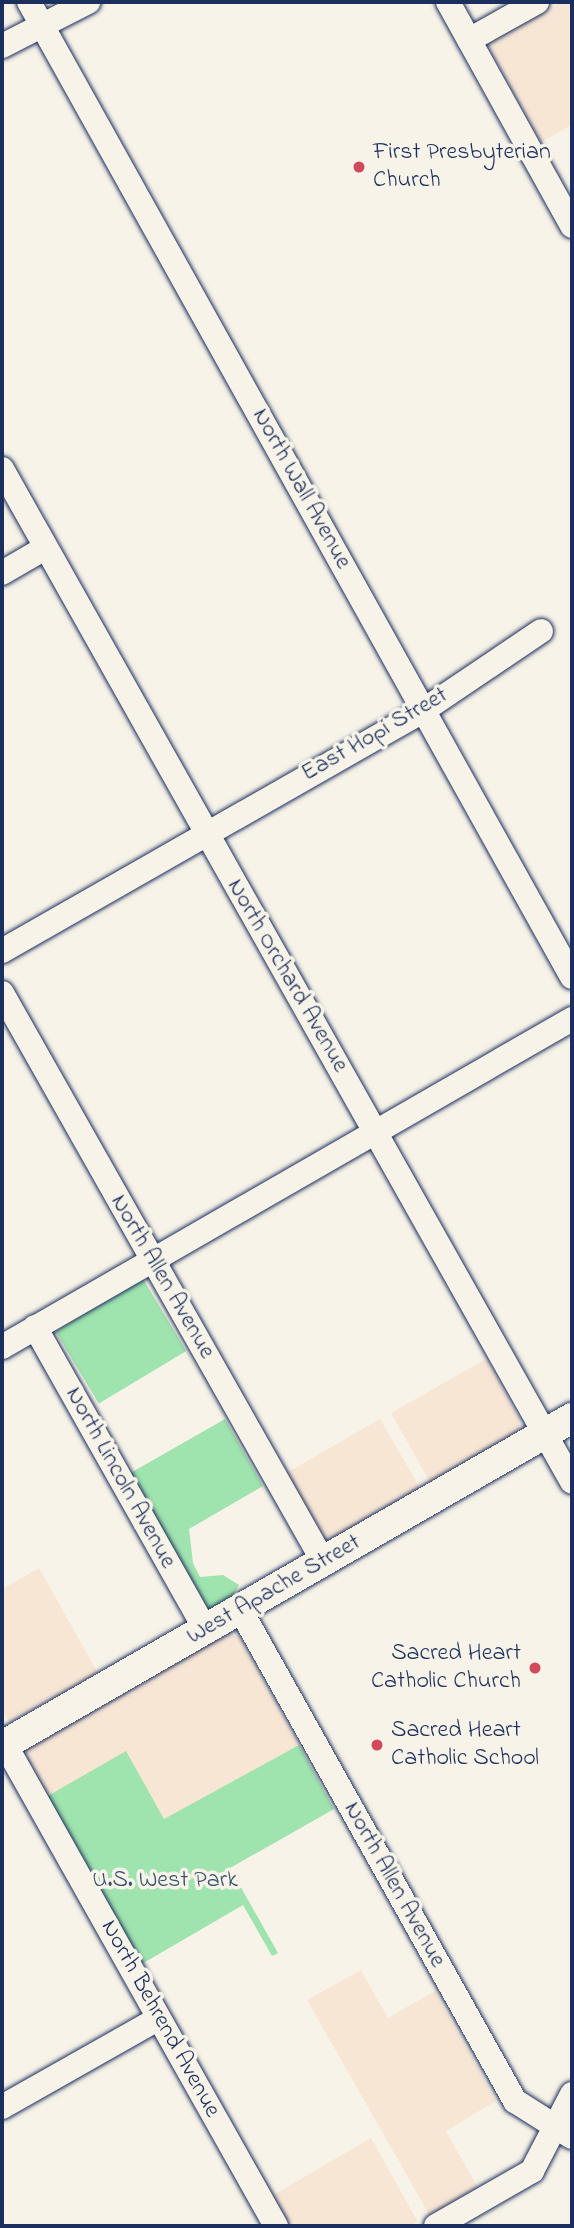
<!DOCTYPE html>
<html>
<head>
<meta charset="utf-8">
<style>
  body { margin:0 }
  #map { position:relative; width:574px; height:2228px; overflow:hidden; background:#f7f3e8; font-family:"Indie Flower",sans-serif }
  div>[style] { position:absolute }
  .built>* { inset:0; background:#f8e6d5; transform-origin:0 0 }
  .green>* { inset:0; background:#9fe3ae; transform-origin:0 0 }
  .roads { filter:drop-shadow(0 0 2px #1b2f5e) drop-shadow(0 0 2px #1b2f5e) }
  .minor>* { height:24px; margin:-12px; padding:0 12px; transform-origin:12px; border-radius:12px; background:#f7f3e8 }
  .major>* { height:30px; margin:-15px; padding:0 15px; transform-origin:15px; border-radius:15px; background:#f7f3e8 }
  .dots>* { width:19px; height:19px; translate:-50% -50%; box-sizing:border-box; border:4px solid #f7f3e8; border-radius:50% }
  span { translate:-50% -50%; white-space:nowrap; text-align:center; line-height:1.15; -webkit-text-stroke:7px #f7f3e8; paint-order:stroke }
  .poi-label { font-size:24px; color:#1b2f5e }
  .left { translate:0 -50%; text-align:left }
  .right { translate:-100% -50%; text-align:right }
  .street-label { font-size:24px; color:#1b2f5e }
  .park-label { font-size:24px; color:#35536e }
  .frame { position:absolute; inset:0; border:4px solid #1b2f5e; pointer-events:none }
</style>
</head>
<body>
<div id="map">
  <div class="built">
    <div style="clip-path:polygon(561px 2px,572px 2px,572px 125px,541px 142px,488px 46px,491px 41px)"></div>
    <div style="clip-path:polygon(486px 1359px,519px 1418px,520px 1429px,430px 1482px,391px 1413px)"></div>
    <div style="left:380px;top:1419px;width:80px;height:108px;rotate:60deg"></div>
    <div style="clip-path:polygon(39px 1568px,98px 1673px,10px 1722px,2px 1712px,2px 1589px)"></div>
    <div style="clip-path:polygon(228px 1633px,240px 1638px,299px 1745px,164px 1819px,46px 1797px,24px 1756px,27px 1749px)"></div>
    <div style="clip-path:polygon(361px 1970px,388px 2018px,435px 1991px,496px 2101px,446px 2131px,478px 2188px,430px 2216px,307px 2000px)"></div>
    <div style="clip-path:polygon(371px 2138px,418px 2222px,411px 2226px,286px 2226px,270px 2197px)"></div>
  </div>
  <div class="green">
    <div style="left:143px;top:1279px;width:84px;height:102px;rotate:59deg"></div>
    <div style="clip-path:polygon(225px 1419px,263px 1486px,189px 1529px,193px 1563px,200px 1577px,223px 1575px,239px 1585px,233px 1596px,205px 1611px,127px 1475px)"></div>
    <div style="clip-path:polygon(299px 1745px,334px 1809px,230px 1868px,278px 1953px,272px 1956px,243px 1905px,140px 1965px,46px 1797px,126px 1751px,164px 1819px)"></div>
  </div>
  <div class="roads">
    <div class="minor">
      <div style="left:29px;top:2px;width:1116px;rotate:60.89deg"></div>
      <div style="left:448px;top:2px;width:256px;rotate:61deg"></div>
      <div style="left:469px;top:40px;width:78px;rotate:-29.2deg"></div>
      <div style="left:2px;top:46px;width:97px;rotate:-27.1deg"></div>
      <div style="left:2px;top:469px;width:1162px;rotate:60.63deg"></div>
      <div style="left:2px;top:573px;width:50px;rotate:-30.2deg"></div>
      <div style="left:2px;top:951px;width:486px;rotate:-29.7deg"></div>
      <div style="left:424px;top:710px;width:141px;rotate:-34deg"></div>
      <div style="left:2px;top:993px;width:652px;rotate:60.53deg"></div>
      <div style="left:35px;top:1327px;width:347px;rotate:60.6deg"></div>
      <div style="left:2px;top:1347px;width:658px;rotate:-29.92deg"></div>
      <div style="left:240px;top:1609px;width:564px;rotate:60.8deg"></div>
      <div style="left:515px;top:2101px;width:67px;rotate:32.3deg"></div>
      <div style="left:2px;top:1739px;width:559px;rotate:60.64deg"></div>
      <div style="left:2px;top:2107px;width:180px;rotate:-29.5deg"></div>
      <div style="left:436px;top:2226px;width:111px;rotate:-29.8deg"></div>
      <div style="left:532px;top:2171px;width:87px;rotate:-62.5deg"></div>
    </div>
    <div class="major">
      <div style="left:2px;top:1746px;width:658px;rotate:-29.92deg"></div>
    </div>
  </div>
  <div class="dots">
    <div style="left:359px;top:167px;background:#d1495b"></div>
    <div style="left:535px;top:1668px;background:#d1495b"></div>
    <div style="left:377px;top:1745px;background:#d1495b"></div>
  </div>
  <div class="poi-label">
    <span class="left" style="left:373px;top:167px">First Presbyterian<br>Church</span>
    <span class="right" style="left:521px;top:1668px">Sacred Heart<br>Catholic Church</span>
    <span class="left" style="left:391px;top:1745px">Sacred Heart<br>Catholic School</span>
  </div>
  <div class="street-label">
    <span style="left:301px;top:489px;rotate:61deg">North Wall Avenue</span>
    <span style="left:375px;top:735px;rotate:-30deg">East Hopi Street</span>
    <span style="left:287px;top:976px;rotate:60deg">North Orchard Avenue</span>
    <span style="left:162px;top:1277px;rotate:60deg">North Allen Avenue</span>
    <span style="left:120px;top:1478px;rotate:61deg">North Lincoln Avenue</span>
    <span style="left:274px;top:1590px;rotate:-30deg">West Apache Street</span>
    <span style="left:394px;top:1885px;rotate:61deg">North Allen Avenue</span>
    <span style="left:160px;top:2019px;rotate:61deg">North Behrend Avenue</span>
  </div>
  <div class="park-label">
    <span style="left:165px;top:1881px">U.S. West Park</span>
  </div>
  <div class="frame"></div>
</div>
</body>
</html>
